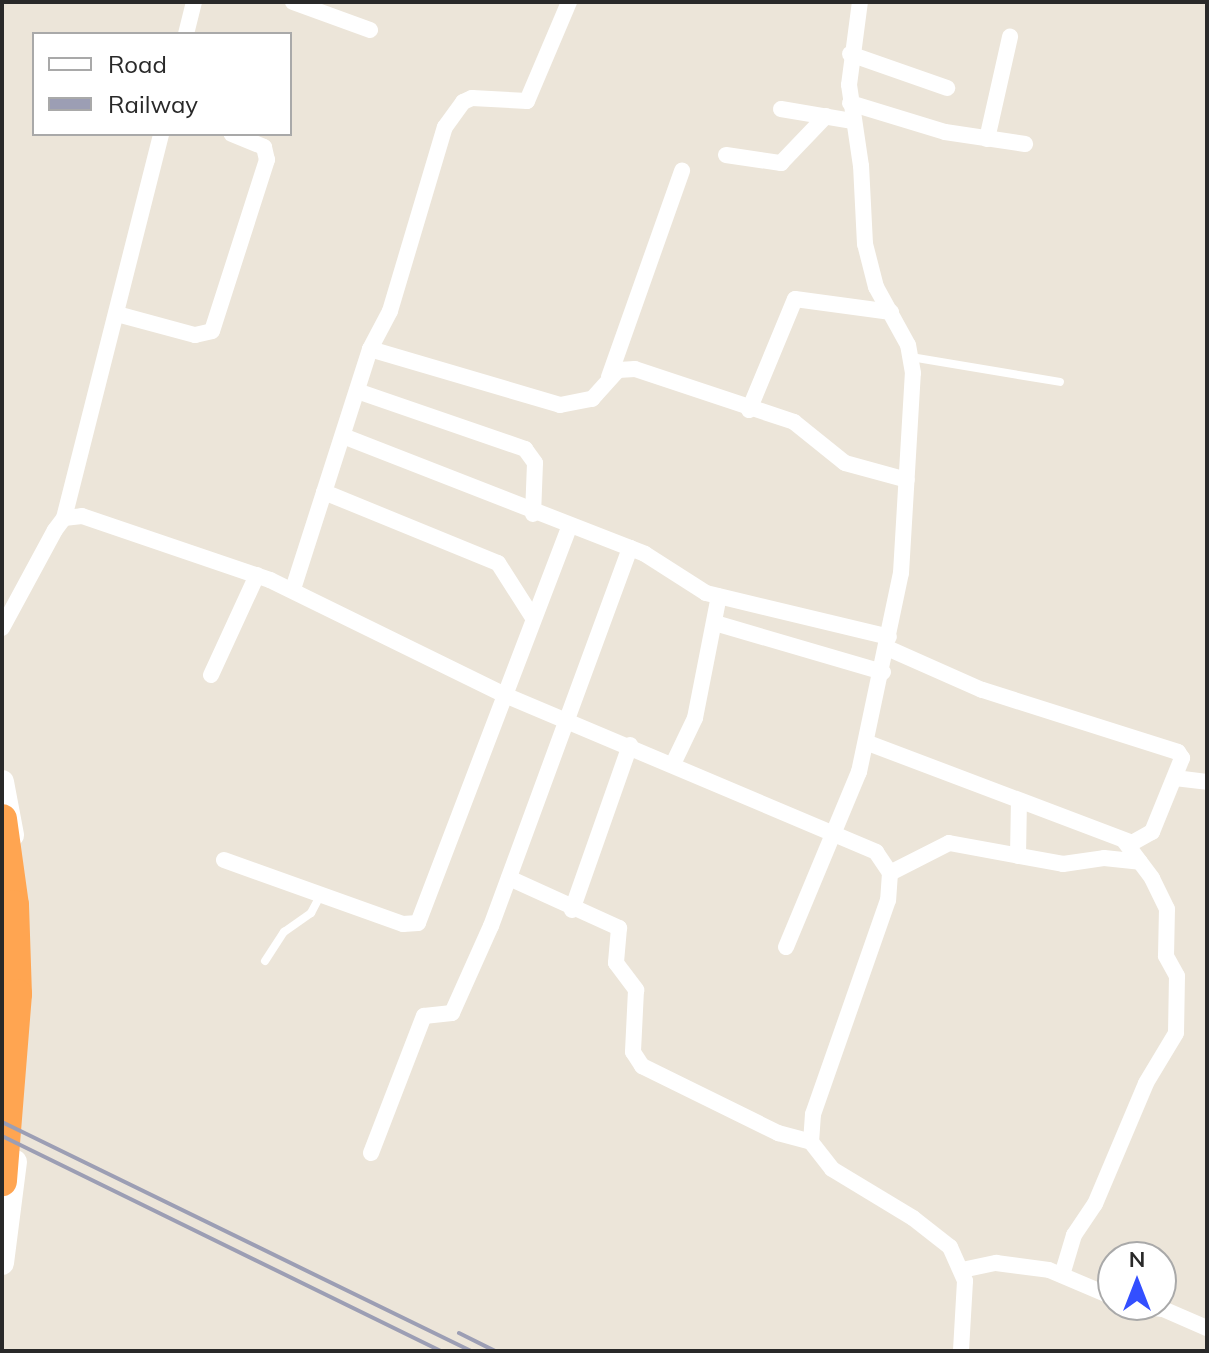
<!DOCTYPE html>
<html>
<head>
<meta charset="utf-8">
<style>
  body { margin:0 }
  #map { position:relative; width:1209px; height:1353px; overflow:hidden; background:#ece5d9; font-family:Mulish,sans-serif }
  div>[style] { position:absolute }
  .lane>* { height:8px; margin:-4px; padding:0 4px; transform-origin:4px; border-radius:4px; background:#fff }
  .street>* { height:16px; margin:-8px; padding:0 8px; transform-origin:8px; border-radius:8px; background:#fff }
  .secondary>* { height:24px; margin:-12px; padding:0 12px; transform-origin:12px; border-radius:12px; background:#fff }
  .highway>* { height:30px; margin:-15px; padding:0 15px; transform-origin:15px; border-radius:15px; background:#ffa551 }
  .rail>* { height:4px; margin:-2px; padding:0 2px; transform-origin:2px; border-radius:2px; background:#9c9eb4 }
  span { translate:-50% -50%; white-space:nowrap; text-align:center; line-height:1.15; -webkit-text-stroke:8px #fff; paint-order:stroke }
  .frame { position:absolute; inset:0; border:4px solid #292929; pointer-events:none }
  .legend { position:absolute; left:32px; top:32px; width:260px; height:104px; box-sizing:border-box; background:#fff; border:2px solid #a9a9a9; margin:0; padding:10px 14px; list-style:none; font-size:24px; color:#292929 }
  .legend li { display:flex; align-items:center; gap:16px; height:40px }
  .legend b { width:40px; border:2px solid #a9a9a9 }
  .north { position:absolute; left:1097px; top:1241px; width:80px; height:80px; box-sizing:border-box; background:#fff; border:2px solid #a9a9a9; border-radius:50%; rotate:0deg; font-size:22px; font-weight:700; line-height:32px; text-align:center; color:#292929 }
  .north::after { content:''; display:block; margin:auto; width:28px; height:36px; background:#334fff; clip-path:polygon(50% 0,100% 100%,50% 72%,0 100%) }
</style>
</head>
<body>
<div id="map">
  <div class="lane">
    <div style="left:911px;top:357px;width:151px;rotate:9.5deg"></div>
    <div style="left:265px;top:961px;width:35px;rotate:-57deg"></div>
    <div style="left:284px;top:932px;width:33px;rotate:-35deg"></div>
    <div style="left:311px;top:913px;width:21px;rotate:-62deg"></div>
  </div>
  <div class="street">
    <div style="left:293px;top:2px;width:82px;rotate:20deg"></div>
    <div style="left:186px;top:34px;width:33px;rotate:-76deg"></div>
    <div style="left:850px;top:54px;width:103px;rotate:19.3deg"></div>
    <div style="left:850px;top:103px;width:99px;rotate:17deg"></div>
    <div style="left:945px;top:132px;width:81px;rotate:8.5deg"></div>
    <div style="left:781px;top:109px;width:73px;rotate:9.5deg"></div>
    <div style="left:987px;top:139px;width:105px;rotate:-77.3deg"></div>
    <div style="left:726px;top:155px;width:56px;rotate:8.3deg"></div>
    <div style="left:781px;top:163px;width:65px;rotate:-46.2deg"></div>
    <div style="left:117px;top:314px;width:81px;rotate:15.1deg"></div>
    <div style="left:195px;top:335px;width:17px;rotate:-13deg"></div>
    <div style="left:212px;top:331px;width:180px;rotate:-72.2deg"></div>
    <div style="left:267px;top:160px;width:13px;rotate:-103deg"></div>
    <div style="left:264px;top:147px;width:35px;rotate:-158deg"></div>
    <div style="left:370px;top:349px;width:198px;rotate:16.4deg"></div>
    <div style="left:560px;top:405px;width:33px;rotate:-11deg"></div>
    <div style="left:592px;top:399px;width:39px;rotate:-48deg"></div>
    <div style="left:618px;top:370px;width:17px;rotate:-3deg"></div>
    <div style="left:635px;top:369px;width:168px;rotate:18.4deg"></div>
    <div style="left:794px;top:422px;width:65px;rotate:38.8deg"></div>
    <div style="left:845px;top:463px;width:64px;rotate:15.3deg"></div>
    <div style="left:609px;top:377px;width:219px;rotate:-70.5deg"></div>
    <div style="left:357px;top:391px;width:178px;rotate:19deg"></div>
    <div style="left:525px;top:449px;width:17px;rotate:54deg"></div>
    <div style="left:535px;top:463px;width:51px;rotate:92.2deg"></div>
    <div style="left:749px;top:410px;width:120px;rotate:-67.5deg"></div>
    <div style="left:795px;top:299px;width:97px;rotate:7.7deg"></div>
    <div style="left:343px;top:436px;width:324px;rotate:21.3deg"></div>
    <div style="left:645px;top:554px;width:72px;rotate:32.6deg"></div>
    <div style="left:706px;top:593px;width:188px;rotate:13.5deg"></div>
    <div style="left:324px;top:492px;width:188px;rotate:22.2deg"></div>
    <div style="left:498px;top:563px;width:65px;rotate:57.5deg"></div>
    <div style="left:64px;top:518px;width:396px;rotate:-75.8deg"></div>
    <div style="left:293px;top:589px;width:252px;rotate:-72.2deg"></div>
    <div style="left:370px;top:349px;width:43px;rotate:-62.2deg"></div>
    <div style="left:390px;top:311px;width:192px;rotate:-73.4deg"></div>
    <div style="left:445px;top:127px;width:31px;rotate:-54deg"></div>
    <div style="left:463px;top:102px;width:10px;rotate:-24deg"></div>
    <div style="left:472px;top:98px;width:55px;rotate:3.1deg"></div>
    <div style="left:527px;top:101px;width:108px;rotate:-67deg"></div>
    <div style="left:715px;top:623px;width:175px;rotate:16.3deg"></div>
    <div style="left:2px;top:628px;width:111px;rotate:-61.6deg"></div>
    <div style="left:55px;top:530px;width:15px;rotate:-53deg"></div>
    <div style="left:64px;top:518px;width:18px;rotate:-6deg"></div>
    <div style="left:82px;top:516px;width:199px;rotate:18.8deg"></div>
    <div style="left:270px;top:580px;width:262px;rotate:26.1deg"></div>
    <div style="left:505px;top:695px;width:403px;rotate:22.9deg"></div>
    <div style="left:876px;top:852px;width:25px;rotate:56deg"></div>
    <div style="left:890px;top:873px;width:27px;rotate:94deg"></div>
    <div style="left:888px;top:900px;width:227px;rotate:109.3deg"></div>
    <div style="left:813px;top:1114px;width:28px;rotate:94deg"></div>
    <div style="left:811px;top:1142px;width:34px;rotate:52deg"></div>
    <div style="left:832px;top:1169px;width:95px;rotate:31.2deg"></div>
    <div style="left:913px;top:1218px;width:47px;rotate:38.1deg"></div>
    <div style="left:950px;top:1247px;width:37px;rotate:66deg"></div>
    <div style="left:965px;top:1281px;width:70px;rotate:93.3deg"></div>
    <div style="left:211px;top:675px;width:110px;rotate:-65.3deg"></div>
    <div style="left:868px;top:743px;width:282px;rotate:20.7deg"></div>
    <div style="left:1132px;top:843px;width:23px;rotate:-29deg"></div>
    <div style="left:1152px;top:832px;width:80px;rotate:-67.9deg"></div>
    <div style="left:1182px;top:758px;width:7px;rotate:-124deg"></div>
    <div style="left:1178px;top:752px;width:206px;rotate:-162.4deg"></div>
    <div style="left:982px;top:690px;width:104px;rotate:-156.1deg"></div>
    <div style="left:673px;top:764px;width:51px;rotate:-64.4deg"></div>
    <div style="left:695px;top:718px;width:124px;rotate:-78.9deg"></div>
    <div style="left:1175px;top:778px;width:32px;rotate:7deg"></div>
    <div style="left:1018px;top:856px;width:55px;rotate:-89deg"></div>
    <div style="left:224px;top:860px;width:190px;rotate:19.7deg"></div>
    <div style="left:403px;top:924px;width:15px;rotate:-4deg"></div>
    <div style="left:418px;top:923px;width:423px;rotate:-69.1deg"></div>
    <div style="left:890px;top:873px;width:66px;rotate:-27deg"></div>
    <div style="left:949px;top:843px;width:116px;rotate:10.4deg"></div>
    <div style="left:1063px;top:864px;width:41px;rotate:-8.3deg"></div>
    <div style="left:1104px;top:858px;width:36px;rotate:6deg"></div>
    <div style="left:509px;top:878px;width:121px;rotate:24.4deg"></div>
    <div style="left:619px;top:928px;width:35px;rotate:95deg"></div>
    <div style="left:616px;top:963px;width:34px;rotate:53deg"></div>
    <div style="left:636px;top:990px;width:62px;rotate:92.8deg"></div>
    <div style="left:633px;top:1052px;width:17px;rotate:57deg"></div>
    <div style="left:642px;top:1066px;width:152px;rotate:26.2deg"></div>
    <div style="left:778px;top:1133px;width:34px;rotate:15deg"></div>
    <div style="left:572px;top:910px;width:175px;rotate:-70.6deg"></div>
    <div style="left:786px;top:947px;width:190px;rotate:-67.4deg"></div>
    <div style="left:859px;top:772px;width:203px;rotate:-78.1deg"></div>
    <div style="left:901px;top:573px;width:200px;rotate:-86.6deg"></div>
    <div style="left:913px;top:373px;width:28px;rotate:-100deg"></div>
    <div style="left:908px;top:345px;width:66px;rotate:-118.9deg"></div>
    <div style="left:876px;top:287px;width:44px;rotate:-104.3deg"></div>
    <div style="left:865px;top:244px;width:78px;rotate:-92.9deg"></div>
    <div style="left:861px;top:166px;width:82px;rotate:-98.4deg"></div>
    <div style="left:849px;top:85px;width:84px;rotate:-82.5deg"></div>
    <div style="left:371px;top:1153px;width:147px;rotate:-68.9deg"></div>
    <div style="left:424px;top:1016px;width:28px;rotate:-6deg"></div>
    <div style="left:452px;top:1013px;width:95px;rotate:-65.9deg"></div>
    <div style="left:491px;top:926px;width:403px;rotate:-69.8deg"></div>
    <div style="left:962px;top:1270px;width:35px;rotate:-12deg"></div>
    <div style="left:996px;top:1263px;width:53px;rotate:7.5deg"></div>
    <div style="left:1049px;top:1270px;width:69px;rotate:22.9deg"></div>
    <div style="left:1062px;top:1275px;width:42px;rotate:-73.3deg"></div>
    <div style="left:1074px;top:1235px;width:37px;rotate:-56deg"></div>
    <div style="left:1095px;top:1204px;width:131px;rotate:-67.1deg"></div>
    <div style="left:1146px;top:1083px;width:58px;rotate:-59deg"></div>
    <div style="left:1176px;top:1033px;width:57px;rotate:-89deg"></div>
    <div style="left:1177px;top:976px;width:23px;rotate:-119deg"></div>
    <div style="left:1166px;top:956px;width:47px;rotate:-88.8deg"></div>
    <div style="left:1167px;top:909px;width:34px;rotate:-116deg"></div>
    <div style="left:1152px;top:878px;width:45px;rotate:-126.9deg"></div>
    <div style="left:1130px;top:1305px;width:33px;rotate:7deg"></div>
    <div style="left:1163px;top:1309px;width:48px;rotate:23.4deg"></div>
  </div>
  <div class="secondary">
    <div style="left:2px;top:782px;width:54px;rotate:79.3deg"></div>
    <div style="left:2px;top:1263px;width:102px;rotate:-82.7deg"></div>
  </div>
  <div class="highway">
    <div style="left:2px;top:819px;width:87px;rotate:82.1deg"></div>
    <div style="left:14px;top:905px;width:89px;rotate:88.1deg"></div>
    <div style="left:17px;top:994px;width:188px;rotate:94.6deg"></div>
  </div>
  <div class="rail">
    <div style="left:2px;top:1122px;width:522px;rotate:26.03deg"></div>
    <div style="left:2px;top:1136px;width:488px;rotate:26.1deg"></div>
    <div style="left:459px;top:1333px;width:40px;rotate:26.6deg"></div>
  </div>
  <div class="frame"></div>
  <ul class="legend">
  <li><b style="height:10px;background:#fff"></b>Road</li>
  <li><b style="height:10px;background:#9c9eb4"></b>Railway</li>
  </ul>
  <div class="north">N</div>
</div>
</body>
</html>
